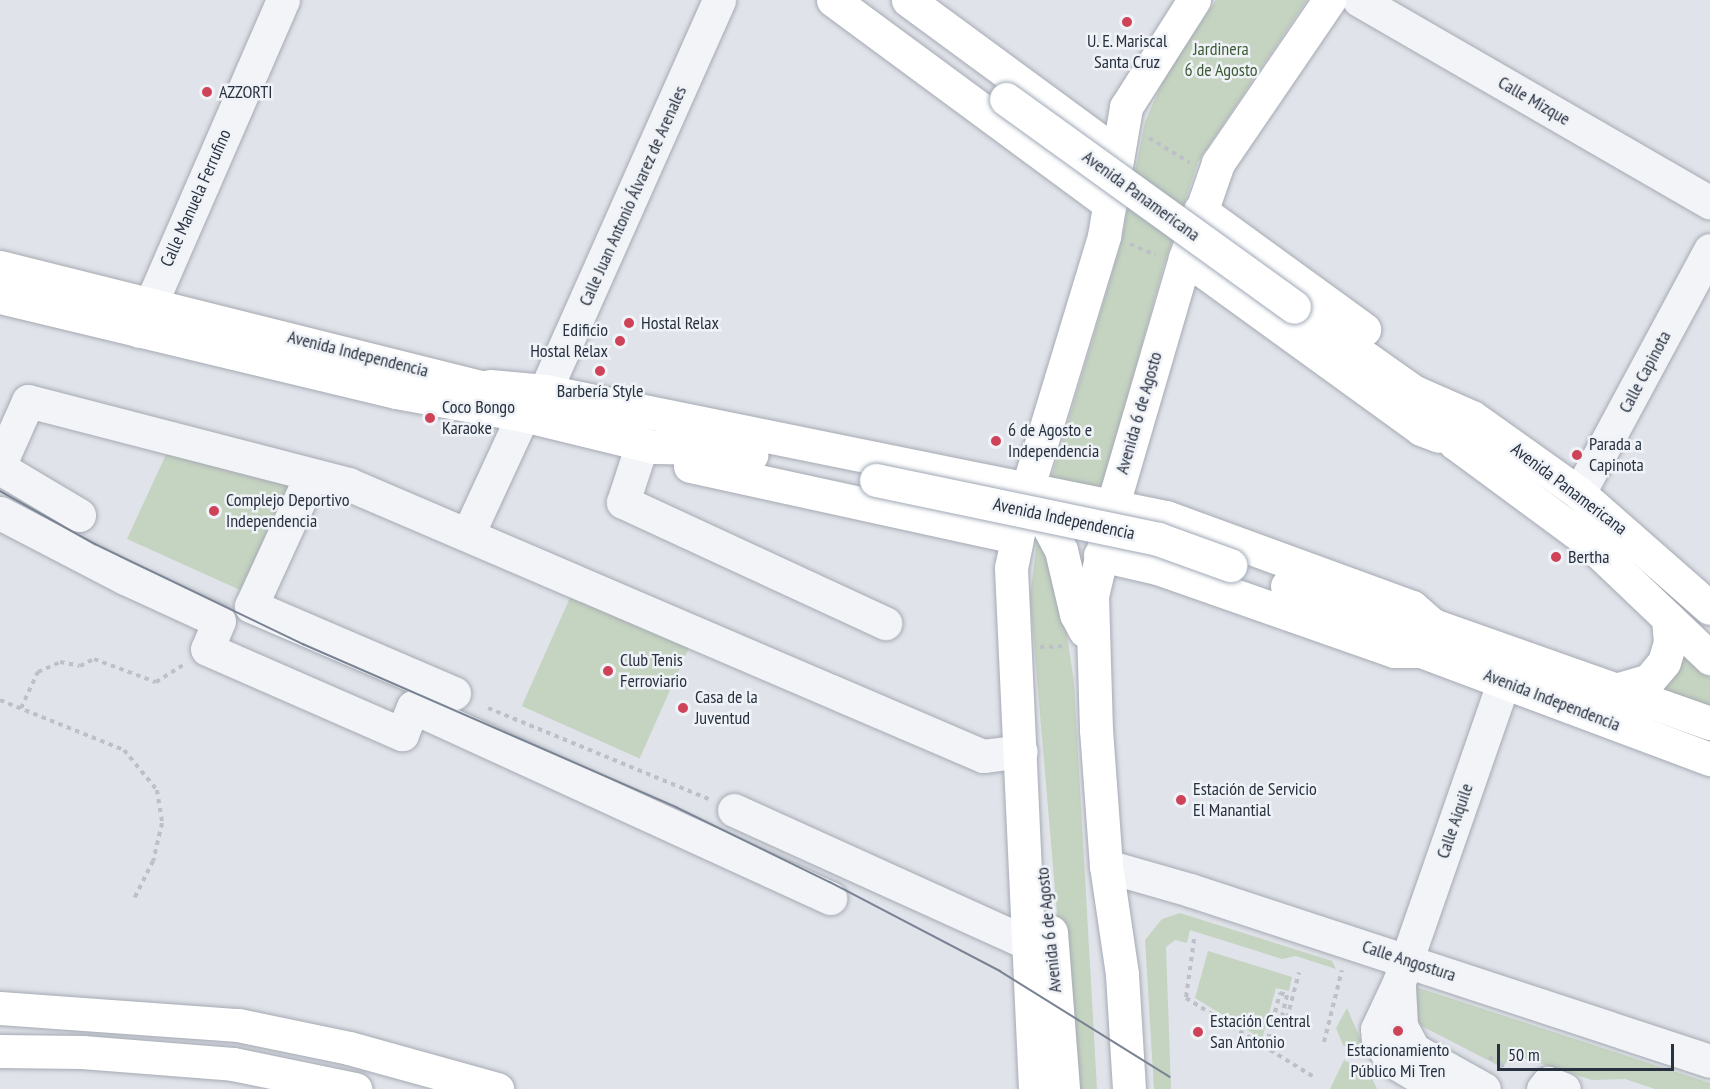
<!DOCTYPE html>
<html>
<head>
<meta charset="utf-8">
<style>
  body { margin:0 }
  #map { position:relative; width:1710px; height:1089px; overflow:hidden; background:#e0e3e9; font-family:"PT Sans Narrow",sans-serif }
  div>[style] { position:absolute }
  .green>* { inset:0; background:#c5d3c1; transform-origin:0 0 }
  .path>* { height:4px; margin-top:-2px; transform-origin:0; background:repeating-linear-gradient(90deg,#bdc1c7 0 4.5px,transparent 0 9px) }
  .roads { filter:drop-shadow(0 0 2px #a5aab3) drop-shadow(0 0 2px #a5aab3) }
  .minor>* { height:33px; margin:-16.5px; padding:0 16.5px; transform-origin:16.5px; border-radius:16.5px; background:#f2f4f7 }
  .major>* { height:33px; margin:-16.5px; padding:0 16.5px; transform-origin:16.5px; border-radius:16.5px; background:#fff }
  .tram>* { height:1.5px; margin:-0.75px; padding:0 0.75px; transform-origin:0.75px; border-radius:0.75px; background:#798393 }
  .bridges { filter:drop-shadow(0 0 2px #9fa8b5) drop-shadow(0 0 2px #9fa8b5) }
  .major-bridge>* { height:33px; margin:-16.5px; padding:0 16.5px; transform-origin:16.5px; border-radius:16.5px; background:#fff }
  .dots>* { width:16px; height:16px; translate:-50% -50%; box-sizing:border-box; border:3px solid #eff2f6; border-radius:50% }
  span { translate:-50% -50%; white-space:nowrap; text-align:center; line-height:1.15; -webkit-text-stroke:5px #eff2f6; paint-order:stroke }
  .poi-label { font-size:18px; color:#283140 }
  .left { translate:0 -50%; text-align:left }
  .right { translate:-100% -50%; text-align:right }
  .park-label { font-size:18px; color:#3d5c35 }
  .street-label { font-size:18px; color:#283140 }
  .scale { position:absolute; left:1497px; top:1044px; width:177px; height:27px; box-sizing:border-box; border:3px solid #283140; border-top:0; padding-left:8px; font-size:18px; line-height:21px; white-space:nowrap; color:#283140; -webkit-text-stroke:4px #eff2f6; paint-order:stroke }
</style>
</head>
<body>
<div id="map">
  <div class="green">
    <div style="clip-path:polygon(1216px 0,1307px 0,1198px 162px,1164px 265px,1101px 492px,1051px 479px,1120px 247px,1145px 122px,1165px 76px)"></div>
    <div style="clip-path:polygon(169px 448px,300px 483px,249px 594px,127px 539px)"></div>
    <div style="clip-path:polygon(1040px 516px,1054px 550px,1074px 682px,1097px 1089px,1072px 1089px,1030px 597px)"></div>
    <div style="left:573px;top:591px;width:129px;height:126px;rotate:24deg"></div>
    <div style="clip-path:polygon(1682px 653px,1710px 678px,1710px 706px,1655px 687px)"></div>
    <div style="clip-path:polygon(1180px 913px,1332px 961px,1336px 969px,1296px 956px,1282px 959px,1190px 930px,1187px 943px,1175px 940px,1166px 947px,1171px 1089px,1154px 1089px,1145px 940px,1162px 919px)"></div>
    <div style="clip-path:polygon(1208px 951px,1292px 977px,1289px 991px,1276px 988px,1262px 1039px,1195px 998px)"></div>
    <div style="clip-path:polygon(1413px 986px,1710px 1083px,1710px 1089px,1655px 1089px,1625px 1079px,1592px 1080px,1511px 1054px,1503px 1068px,1410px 1020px)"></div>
    <div style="clip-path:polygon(1347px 1008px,1369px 1059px,1343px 1045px,1336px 1028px)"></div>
    <div style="clip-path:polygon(1344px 1060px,1370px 1074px,1377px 1089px,1330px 1089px)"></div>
  </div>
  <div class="path">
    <div style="left:1149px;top:138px;width:47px;rotate:31deg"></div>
    <div style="left:1130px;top:244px;width:28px;rotate:23deg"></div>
    <div style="left:1040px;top:647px;width:23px;rotate:-2deg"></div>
    <div style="left:0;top:700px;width:134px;rotate:22deg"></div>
    <div style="left:124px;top:750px;width:52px;rotate:50.5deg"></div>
    <div style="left:157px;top:790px;width:33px;rotate:81deg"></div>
    <div style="left:162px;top:823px;width:39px;rotate:103deg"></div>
    <div style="left:153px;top:861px;width:42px;rotate:116.6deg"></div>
    <div style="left:21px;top:708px;width:40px;rotate:-65deg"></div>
    <div style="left:38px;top:672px;width:24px;rotate:-24deg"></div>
    <div style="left:60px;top:662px;width:20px;rotate:11deg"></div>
    <div style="left:80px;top:666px;width:16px;rotate:-27deg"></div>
    <div style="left:94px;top:659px;width:66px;rotate:20.4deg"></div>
    <div style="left:156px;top:682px;width:36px;rotate:-32deg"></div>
    <div style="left:488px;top:708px;width:241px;rotate:22.4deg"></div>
    <div style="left:1194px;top:939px;width:60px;rotate:97.7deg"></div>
    <div style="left:1186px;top:998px;width:150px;rotate:31.7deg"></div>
    <div style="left:1324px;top:1042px;width:74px;rotate:-76deg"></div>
    <div style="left:1266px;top:1047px;width:56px;rotate:-75.5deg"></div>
    <div style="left:1280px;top:993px;width:7px;rotate:16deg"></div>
    <div style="left:1287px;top:995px;width:22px;rotate:103deg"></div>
    <div style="left:1282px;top:1016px;width:5px;rotate:22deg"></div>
    <div style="left:1287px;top:1018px;width:47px;rotate:-75.1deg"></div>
    <div style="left:1489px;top:1057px;width:13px;rotate:27deg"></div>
    <div style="left:1501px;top:1063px;width:6px;rotate:72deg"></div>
  </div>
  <div class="roads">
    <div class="minor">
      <div style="left:1359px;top:0;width:405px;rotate:30deg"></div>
      <div style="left:139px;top:331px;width:361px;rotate:-66.5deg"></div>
      <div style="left:545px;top:391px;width:428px;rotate:-66deg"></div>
      <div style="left:642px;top:444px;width:61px;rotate:108.1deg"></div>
      <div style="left:623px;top:502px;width:289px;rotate:24.8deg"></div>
      <div style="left:0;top:464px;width:69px;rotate:-66deg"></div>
      <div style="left:28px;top:401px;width:331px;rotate:14.5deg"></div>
      <div style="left:348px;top:484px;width:691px;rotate:23.19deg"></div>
      <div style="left:983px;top:756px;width:38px;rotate:-7deg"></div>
      <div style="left:0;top:468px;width:92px;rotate:30.7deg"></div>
      <div style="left:311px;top:475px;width:144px;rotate:114.6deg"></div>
      <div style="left:251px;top:606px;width:221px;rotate:23.2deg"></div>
      <div style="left:1579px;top:493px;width:276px;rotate:-61.7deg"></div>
      <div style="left:0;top:513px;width:141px;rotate:27.5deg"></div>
      <div style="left:125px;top:578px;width:103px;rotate:24.6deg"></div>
      <div style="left:219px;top:621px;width:30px;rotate:113deg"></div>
      <div style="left:207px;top:649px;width:213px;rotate:23.6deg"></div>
      <div style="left:402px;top:734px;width:29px;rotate:-68deg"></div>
      <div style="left:413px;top:707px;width:459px;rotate:24.6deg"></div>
      <div style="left:468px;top:534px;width:131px;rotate:-65.2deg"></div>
      <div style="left:734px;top:810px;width:325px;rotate:24.4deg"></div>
      <div style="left:1106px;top:866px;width:87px;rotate:15.9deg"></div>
      <div style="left:1190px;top:890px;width:547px;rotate:18.2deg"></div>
      <div style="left:1399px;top:986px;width:40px;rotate:87.1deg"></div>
      <div style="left:1401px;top:1026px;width:27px;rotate:62deg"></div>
      <div style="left:1414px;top:1050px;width:80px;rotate:29.1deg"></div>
      <div style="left:1440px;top:1089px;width:57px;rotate:-149.4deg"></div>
      <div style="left:1391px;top:1060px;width:26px;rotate:-121deg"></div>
      <div style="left:1378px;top:1038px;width:9px;rotate:-96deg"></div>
      <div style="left:1377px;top:1029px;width:52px;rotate:-64.9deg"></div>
      <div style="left:1399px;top:982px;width:319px;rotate:-70.8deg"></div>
      <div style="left:1543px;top:1089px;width:8px;rotate:-50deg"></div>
      <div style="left:1548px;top:1083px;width:17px;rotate:21deg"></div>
    </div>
    <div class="major">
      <div style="left:833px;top:0;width:344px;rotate:36.4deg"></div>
      <div style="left:908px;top:0;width:258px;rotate:36.3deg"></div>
      <div style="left:1200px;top:210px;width:203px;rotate:36deg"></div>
      <div style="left:1185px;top:258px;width:291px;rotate:35.9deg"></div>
      <div style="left:1421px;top:429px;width:19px;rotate:21deg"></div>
      <div style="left:0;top:267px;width:525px;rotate:14.01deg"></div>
      <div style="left:0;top:297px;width:407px;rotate:13.5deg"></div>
      <div style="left:396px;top:392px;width:129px;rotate:10.3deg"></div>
      <div style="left:523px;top:415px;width:135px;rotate:13.7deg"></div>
      <div style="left:654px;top:447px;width:59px;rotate:1deg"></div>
      <div style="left:713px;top:448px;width:39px;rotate:10deg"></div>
      <div style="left:1294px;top:307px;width:146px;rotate:35.2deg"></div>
      <div style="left:1413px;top:391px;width:64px;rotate:23.8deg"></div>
      <div style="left:1472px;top:417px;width:131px;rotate:35.4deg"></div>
      <div style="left:1579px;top:493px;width:174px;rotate:41.3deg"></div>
      <div style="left:490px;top:386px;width:55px;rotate:5.2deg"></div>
      <div style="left:545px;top:391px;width:634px;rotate:11.47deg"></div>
      <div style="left:1166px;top:517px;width:262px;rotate:20.1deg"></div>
      <div style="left:1412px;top:607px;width:28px;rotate:41deg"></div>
      <div style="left:1417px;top:397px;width:60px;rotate:50.4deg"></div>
      <div style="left:1455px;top:443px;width:162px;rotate:36.4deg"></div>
      <div style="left:1585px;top:539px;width:173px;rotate:43.6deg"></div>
      <div style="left:690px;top:466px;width:334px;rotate:12.3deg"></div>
      <div style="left:1032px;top:496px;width:61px;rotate:61.8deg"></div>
      <div style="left:1061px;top:550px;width:66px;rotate:76.8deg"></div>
      <div style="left:1076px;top:614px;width:19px;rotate:62deg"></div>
      <div style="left:1100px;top:555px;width:58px;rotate:12.8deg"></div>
      <div style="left:1157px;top:568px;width:251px;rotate:19.3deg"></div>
      <div style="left:1394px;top:651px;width:27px"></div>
      <div style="left:1287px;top:586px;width:124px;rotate:20.3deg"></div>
      <div style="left:1403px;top:629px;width:30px;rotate:-8deg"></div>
      <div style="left:1433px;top:625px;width:294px;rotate:19.5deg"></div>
      <div style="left:1407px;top:634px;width:22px;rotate:51deg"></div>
      <div style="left:1421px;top:651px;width:309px;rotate:20.5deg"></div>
      <div style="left:1615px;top:690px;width:35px;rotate:-16deg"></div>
      <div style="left:1649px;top:680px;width:23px;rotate:-50deg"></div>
      <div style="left:1664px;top:662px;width:21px;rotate:-73deg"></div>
      <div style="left:1670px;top:642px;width:24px;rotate:-95deg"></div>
      <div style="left:1051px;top:932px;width:157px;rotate:85.6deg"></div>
      <div style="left:0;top:1008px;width:239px;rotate:4.1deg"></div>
      <div style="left:238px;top:1025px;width:113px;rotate:11.7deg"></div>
      <div style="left:349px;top:1048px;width:154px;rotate:15.5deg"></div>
      <div style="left:0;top:1051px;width:82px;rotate:0.7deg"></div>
      <div style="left:82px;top:1052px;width:151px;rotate:4.5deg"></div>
      <div style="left:233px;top:1064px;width:125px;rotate:11.6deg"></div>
      <div style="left:1035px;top:1089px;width:522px;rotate:-92.64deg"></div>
      <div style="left:1011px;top:568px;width:80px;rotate:-78.4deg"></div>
      <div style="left:1027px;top:490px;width:265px;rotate:-73.1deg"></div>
      <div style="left:1104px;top:236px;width:131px;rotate:-80.3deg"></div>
      <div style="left:1126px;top:107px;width:127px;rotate:-57.6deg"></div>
      <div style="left:1129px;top:1089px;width:115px;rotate:-93.5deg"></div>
      <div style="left:1122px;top:974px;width:109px;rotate:-98.4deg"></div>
      <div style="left:1106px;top:866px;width:136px;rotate:-94.2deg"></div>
      <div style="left:1096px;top:730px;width:134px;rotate:-91.7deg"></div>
      <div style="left:1092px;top:596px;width:105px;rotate:-76.8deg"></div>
      <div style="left:1116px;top:494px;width:246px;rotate:-73.7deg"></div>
      <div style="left:1185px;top:258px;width:101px;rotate:-70.8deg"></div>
      <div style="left:1218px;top:163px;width:197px;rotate:-55.7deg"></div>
    </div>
  </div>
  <div class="tram">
    <div style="left:0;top:491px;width:109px;rotate:29.2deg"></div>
    <div style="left:95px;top:544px;width:231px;rotate:25.7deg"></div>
    <div style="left:303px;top:644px;width:409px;rotate:23.6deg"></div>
    <div style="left:678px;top:808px;width:169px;rotate:26deg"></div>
    <div style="left:830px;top:882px;width:192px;rotate:27.6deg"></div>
    <div style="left:1000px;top:971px;width:200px;rotate:31.9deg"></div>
  </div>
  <div class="bridges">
    <div class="major-bridge">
      <div style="left:1006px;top:99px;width:355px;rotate:35.8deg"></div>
      <div style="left:876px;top:480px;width:288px;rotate:11.8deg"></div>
      <div style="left:1158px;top:539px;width:77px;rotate:19.9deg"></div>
    </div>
  </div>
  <div class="dots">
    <div style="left:1127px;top:22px;background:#cf4359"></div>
    <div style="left:207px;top:92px;background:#cf4359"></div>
    <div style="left:629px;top:323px;background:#cf4359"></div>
    <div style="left:620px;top:341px;background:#cf4359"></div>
    <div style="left:600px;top:371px;background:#cf4359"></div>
    <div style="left:430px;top:418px;background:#cf4359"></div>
    <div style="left:996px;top:441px;background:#cf4359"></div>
    <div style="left:1577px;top:455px;background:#cf4359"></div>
    <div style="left:214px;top:511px;background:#cf4359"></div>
    <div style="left:1556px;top:557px;background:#cf4359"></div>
    <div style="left:608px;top:671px;background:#cf4359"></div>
    <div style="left:683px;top:708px;background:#cf4359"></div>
    <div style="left:1181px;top:800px;background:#cf4359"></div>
    <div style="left:1398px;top:1031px;background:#cf4359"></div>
    <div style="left:1198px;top:1032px;background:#cf4359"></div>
  </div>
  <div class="poi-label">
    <span style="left:1127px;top:52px">U. E. Mariscal<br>Santa Cruz</span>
    <span class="left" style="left:219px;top:92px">AZZORTI</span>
    <span class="left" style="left:641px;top:323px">Hostal Relax</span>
    <span class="right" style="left:608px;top:341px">Edificio<br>Hostal Relax</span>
    <span style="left:600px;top:391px">Barbería Style</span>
    <span class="left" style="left:442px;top:418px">Coco Bongo<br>Karaoke</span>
    <span class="left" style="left:1008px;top:441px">6 de Agosto e<br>Independencia</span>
    <span class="left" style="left:1589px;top:455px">Parada a<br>Capinota</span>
    <span class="left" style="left:226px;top:511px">Complejo Deportivo<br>Independencia</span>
    <span class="left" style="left:1568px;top:557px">Bertha</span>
    <span class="left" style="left:620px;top:671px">Club Tenis<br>Ferroviario</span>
    <span class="left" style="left:695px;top:708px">Casa de la<br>Juventud</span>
    <span class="left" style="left:1193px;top:800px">Estación de Servicio<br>El Manantial</span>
    <span class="left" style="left:1210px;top:1032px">Estación Central<br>San Antonio</span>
    <span style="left:1398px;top:1061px">Estacionamiento<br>Público Mi Tren</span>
  </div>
  <div class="park-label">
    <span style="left:1221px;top:60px">Jardinera<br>6 de Agosto</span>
  </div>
  <div class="street-label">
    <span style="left:1534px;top:101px;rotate:30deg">Calle Mizque</span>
    <span style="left:633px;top:196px;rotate:-66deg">Calle Juan Antonio Álvarez de Arenales</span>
    <span style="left:1141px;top:196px;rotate:36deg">Avenida Panamericana</span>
    <span style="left:196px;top:198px;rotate:-66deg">Calle Manuela Ferrufino</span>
    <span style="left:358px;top:354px;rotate:14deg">Avenida Independencia</span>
    <span style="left:1645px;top:372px;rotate:-62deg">Calle Capinota</span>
    <span style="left:1139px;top:413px;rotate:-74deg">Avenida 6 de Agosto</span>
    <span style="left:1569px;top:489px;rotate:37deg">Avenida Panamericana</span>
    <span style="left:1064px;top:519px;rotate:12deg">Avenida Independencia</span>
    <span style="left:1552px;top:700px;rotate:21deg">Avenida Independencia</span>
    <span style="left:1455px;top:821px;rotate:-71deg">Calle Aiquile</span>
    <span style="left:1049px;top:930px;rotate:-96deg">Avenida 6 de Agosto</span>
    <span style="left:1409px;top:961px;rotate:18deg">Calle Angostura</span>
  </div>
  <div class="scale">50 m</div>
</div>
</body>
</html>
